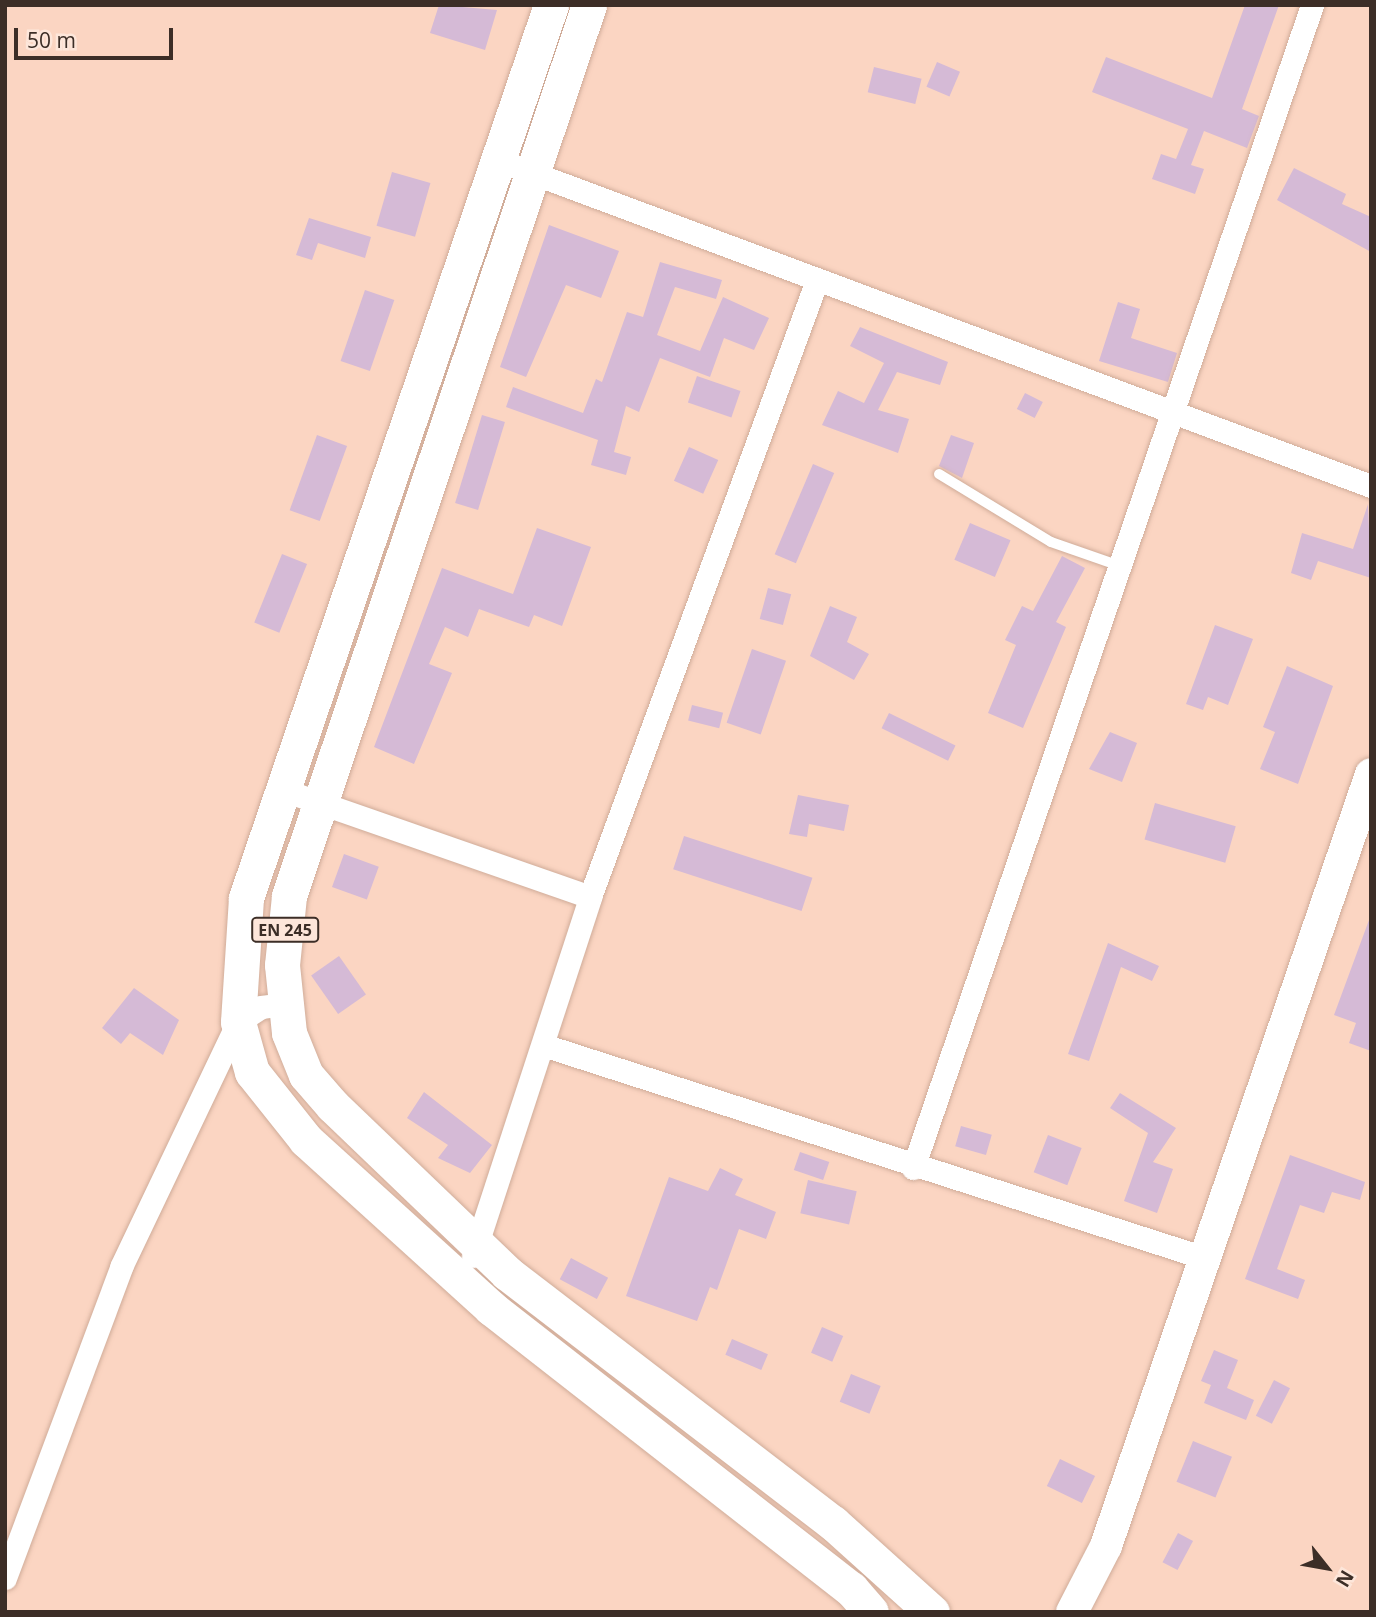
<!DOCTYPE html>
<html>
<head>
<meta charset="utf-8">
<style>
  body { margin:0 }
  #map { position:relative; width:1376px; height:1617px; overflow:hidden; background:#fbd5c2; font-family:"Open Sans",sans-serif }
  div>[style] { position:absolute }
  .building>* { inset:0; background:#d5bad6; transform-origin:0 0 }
  .roads { filter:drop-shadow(0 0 2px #d0ac99) drop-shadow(0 0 2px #d0ac99) }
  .service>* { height:10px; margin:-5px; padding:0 5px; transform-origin:5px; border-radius:5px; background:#fff }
  .minor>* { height:23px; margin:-11.5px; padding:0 11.5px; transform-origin:11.5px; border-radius:11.5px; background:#fff }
  .secondary>* { height:32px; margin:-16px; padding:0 16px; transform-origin:16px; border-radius:16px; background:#fff }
  .primary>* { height:35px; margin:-17.5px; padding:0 17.5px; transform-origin:17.5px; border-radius:17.5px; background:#fff }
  span { translate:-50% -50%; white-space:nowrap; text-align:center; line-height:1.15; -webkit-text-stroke:5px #fde6da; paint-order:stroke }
  .shield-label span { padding:2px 5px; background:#fde6da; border:2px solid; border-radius:5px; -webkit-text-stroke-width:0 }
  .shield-label { font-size:16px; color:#3c2e27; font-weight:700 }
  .frame { position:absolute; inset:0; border:7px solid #3c2e27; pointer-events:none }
  .north { position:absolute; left:1292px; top:1533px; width:70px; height:70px; -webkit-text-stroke:5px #fde6da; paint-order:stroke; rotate:121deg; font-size:19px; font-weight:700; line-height:28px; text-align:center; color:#3c2e27 }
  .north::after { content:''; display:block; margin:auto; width:24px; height:32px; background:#3c2e27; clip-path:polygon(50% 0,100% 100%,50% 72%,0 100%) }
  .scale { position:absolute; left:14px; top:28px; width:159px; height:32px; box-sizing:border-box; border:4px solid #3c2e27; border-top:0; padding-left:9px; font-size:21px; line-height:24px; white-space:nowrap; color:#3c2e27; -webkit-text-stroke:5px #fde6da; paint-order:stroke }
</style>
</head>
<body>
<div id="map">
  <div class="building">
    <div style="clip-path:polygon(439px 5px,497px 10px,485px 50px,430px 33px)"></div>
    <div style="clip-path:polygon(1245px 5px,1279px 5px,1242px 109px,1259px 116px,1247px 148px,1204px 131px,1191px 165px,1204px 169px,1195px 194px,1152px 179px,1161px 154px,1176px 159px,1188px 129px,1092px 92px,1106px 57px,1212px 98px)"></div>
    <div style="left:937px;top:62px;width:25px;height:27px;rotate:23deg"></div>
    <div style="left:874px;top:67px;width:49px;height:26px;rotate:14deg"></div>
    <div style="clip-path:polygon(1294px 168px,1346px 194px,1342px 204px,1371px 217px,1371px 252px,1277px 200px)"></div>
    <div style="left:392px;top:172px;width:40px;height:56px;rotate:16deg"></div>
    <div style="clip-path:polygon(309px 218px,371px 237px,365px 258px,318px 243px,312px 260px,296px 255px)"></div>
    <div style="clip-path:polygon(549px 225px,619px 251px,601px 298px,566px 285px,526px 377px,500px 367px)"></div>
    <div style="clip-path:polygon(660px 262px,722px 280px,716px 299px,675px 287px,657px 335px,700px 351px,723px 297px,769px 318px,754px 350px,724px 338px,710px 377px,660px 358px,639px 412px,626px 406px,614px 452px,631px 457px,626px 475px,591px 465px,598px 440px,506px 407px,513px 387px,583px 413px,596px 379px,602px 382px,627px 312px,643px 317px)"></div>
    <div style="left:365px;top:290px;width:31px;height:75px;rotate:19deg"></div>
    <div style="clip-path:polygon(1118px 302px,1140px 309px,1131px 338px,1177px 353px,1168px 382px,1099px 361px)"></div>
    <div style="clip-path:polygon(860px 327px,948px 362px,940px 385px,897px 372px,878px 410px,909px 419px,898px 453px,822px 425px,838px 391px,864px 403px,884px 363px,850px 346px)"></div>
    <div style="left:697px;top:376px;width:46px;height:28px;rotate:19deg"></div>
    <div style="left:1025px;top:393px;width:20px;height:18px;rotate:27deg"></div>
    <div style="left:482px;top:415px;width:24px;height:92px;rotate:17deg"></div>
    <div style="left:317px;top:435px;width:32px;height:80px;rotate:20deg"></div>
    <div style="clip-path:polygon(951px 435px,974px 443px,962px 478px,939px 466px)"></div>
    <div style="left:689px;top:447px;width:32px;height:37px;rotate:24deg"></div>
    <div style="left:813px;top:464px;width:23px;height:98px;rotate:23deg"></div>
    <div style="clip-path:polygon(1368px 504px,1371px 578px,1318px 561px,1311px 580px,1291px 573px,1302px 533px,1353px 549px)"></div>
    <div style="left:970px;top:523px;width:44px;height:40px;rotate:23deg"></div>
    <div style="clip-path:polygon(537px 528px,591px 547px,562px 626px,534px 615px,529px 627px,479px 609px,468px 637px,445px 627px,429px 664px,452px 673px,414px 764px,374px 747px,442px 568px,513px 594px)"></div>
    <div style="left:282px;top:554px;width:27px;height:74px;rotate:22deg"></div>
    <div style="clip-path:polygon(1062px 556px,1085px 568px,1056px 622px,1066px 627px,1023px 728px,988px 713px,1016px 645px,1005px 640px,1022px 606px,1033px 611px)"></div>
    <div style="left:768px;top:588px;width:24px;height:32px;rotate:15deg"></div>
    <div style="clip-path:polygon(830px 606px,857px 617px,847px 642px,869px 654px,854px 680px,810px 656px)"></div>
    <div style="clip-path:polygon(1215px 625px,1253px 639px,1228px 705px,1208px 697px,1203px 710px,1186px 704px)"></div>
    <div style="left:752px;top:649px;width:36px;height:78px;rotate:19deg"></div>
    <div style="clip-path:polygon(1287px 666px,1333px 686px,1298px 784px,1260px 769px,1275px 732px,1263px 727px)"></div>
    <div style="left:692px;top:705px;width:32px;height:16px;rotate:14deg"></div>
    <div style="left:889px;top:713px;width:74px;height:17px;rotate:26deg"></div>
    <div style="clip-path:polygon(1110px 732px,1137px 743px,1122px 782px,1089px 769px)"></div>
    <div style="clip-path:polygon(798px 795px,849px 805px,844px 831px,809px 824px,807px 837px,789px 834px)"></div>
    <div style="left:1155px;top:803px;width:84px;height:38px;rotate:16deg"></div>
    <div style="left:684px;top:836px;width:135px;height:35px;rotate:18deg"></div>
    <div style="left:344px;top:854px;width:37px;height:35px;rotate:20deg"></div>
    <div style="clip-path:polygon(1369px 920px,1371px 920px,1371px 1051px,1349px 1043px,1356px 1023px,1334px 1015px)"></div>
    <div style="clip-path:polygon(1108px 943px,1159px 966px,1152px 981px,1121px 967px,1089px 1061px,1068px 1054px)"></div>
    <div style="left:339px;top:956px;width:47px;height:34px;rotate:55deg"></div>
    <div style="clip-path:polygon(134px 988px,179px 1020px,163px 1055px,130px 1033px,121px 1044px,102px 1028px)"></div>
    <div style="clip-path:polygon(424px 1092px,492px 1145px,470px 1173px,438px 1158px,448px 1145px,407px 1118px)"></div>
    <div style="clip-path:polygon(1120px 1093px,1176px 1128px,1153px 1162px,1173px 1169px,1157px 1213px,1124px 1201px,1148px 1133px,1110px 1108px)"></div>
    <div style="left:961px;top:1126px;width:32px;height:21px;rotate:16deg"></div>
    <div style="left:1048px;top:1135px;width:36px;height:40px;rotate:21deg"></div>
    <div style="left:800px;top:1152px;width:31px;height:19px;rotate:19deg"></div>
    <div style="clip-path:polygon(1290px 1155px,1365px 1182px,1360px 1200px,1332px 1192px,1324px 1213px,1300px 1205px,1277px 1269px,1305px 1280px,1298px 1299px,1245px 1279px)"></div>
    <div style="clip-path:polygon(720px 1168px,743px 1179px,735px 1195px,776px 1212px,766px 1239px,739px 1229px,717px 1290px,710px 1287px,697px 1321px,626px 1296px,669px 1177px,708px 1191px)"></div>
    <div style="left:808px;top:1180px;width:50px;height:34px;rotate:13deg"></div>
    <div style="left:571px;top:1258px;width:42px;height:24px;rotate:28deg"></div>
    <div style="left:822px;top:1327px;width:23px;height:28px;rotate:23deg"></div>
    <div style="left:732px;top:1339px;width:39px;height:17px;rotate:23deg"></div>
    <div style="clip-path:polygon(1214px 1350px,1238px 1360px,1227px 1388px,1254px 1400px,1246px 1420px,1204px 1403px,1211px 1385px,1201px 1381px)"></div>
    <div style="left:851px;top:1374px;width:32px;height:30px;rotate:22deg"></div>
    <div style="left:1274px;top:1380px;width:18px;height:40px;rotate:27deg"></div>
    <div style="left:1193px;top:1441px;width:42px;height:44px;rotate:22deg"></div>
    <div style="left:1060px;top:1459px;width:39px;height:30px;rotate:26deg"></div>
    <div style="left:1178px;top:1533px;width:17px;height:33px;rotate:28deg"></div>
  </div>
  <div class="roads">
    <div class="service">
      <div style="left:939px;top:474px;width:131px;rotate:31.3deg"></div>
      <div style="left:1051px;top:542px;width:73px;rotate:19.2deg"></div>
    </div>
    <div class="minor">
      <div style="left:498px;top:160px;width:932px;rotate:20.48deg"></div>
      <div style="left:283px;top:790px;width:325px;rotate:19.2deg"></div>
      <div style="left:543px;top:1045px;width:695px;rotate:17.84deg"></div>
      <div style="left:913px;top:1168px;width:1230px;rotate:-71.06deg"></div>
      <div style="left:473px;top:1256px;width:378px;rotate:-71.9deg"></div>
      <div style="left:590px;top:897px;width:657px;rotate:-69.8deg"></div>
      <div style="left:5px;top:1578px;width:332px;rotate:-69.5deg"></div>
      <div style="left:121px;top:1267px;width:272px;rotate:-64.5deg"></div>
      <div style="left:238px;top:1022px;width:27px;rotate:-33deg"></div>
      <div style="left:261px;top:1007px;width:25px;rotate:-7deg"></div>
    </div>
    <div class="secondary">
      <div style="left:1072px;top:1612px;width:74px;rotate:-62.7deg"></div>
      <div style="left:1106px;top:1546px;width:816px;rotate:-71.05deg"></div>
    </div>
    <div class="primary">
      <div style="left:551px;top:5px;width:944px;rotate:108.86deg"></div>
      <div style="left:246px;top:898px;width:124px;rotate:93.7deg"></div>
      <div style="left:238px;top:1022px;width:52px;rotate:74.4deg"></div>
      <div style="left:252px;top:1072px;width:87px;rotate:51.5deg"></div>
      <div style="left:306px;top:1140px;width:250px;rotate:42.2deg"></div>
      <div style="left:491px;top:1308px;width:457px;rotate:38deg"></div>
      <div style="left:851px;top:1589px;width:30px;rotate:49deg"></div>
      <div style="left:589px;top:5px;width:940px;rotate:108.61deg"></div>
      <div style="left:289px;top:896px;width:69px;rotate:95.8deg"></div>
      <div style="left:282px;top:965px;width:68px;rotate:84.1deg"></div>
      <div style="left:289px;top:1033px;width:45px;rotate:68deg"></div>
      <div style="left:306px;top:1075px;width:41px;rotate:48.9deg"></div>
      <div style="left:333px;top:1106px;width:241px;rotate:43.8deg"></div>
      <div style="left:507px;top:1273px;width:411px;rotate:37.5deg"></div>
      <div style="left:833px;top:1523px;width:133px;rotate:42deg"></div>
    </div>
  </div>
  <div class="shield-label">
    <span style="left:285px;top:930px">EN 245</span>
  </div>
  <div class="frame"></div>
  <div class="north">N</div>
  <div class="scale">50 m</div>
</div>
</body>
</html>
